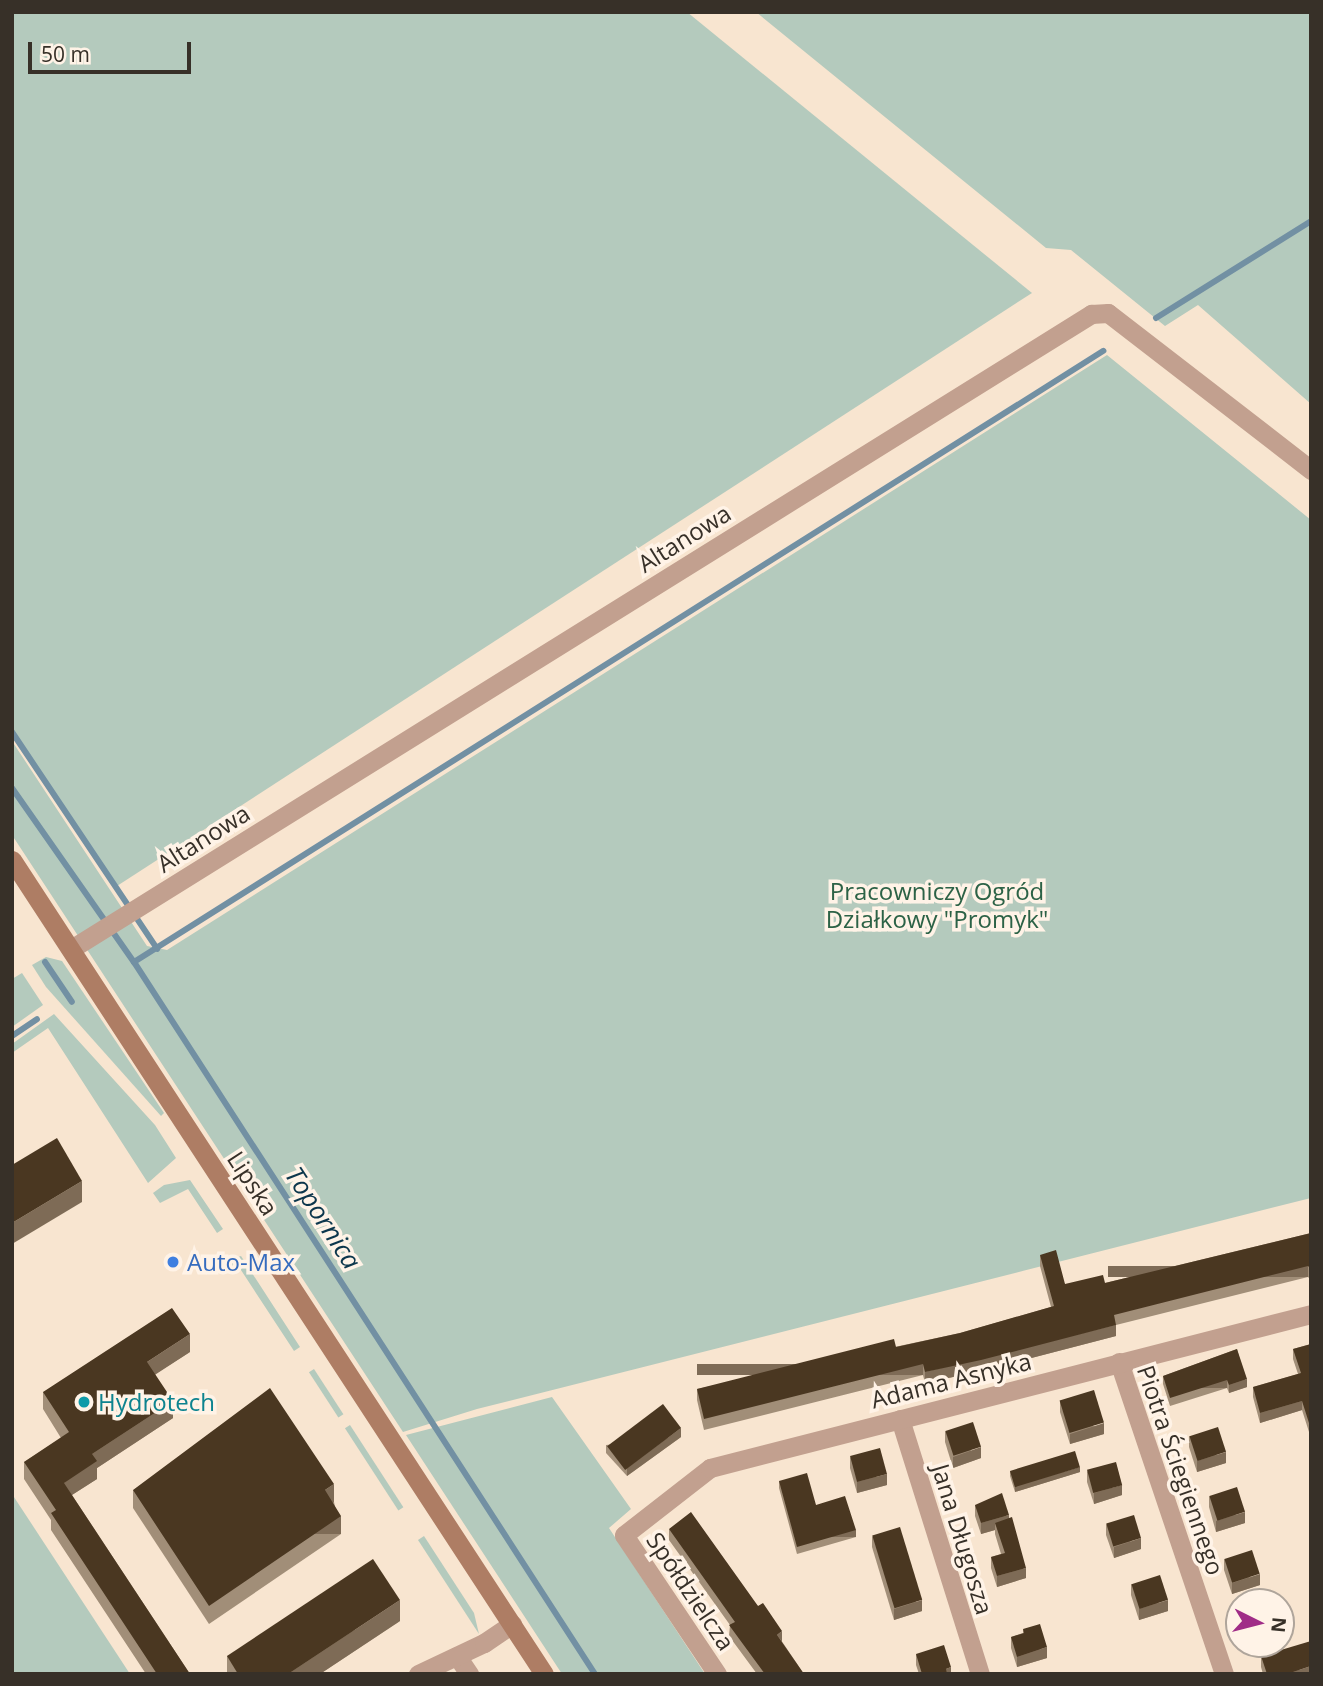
<!DOCTYPE html>
<html>
<head>
<meta charset="utf-8">
<style>
  body { margin:0 }
  #map { position:relative; width:1323px; height:1686px; overflow:hidden; background:#f8e5d0; font-family:"Open Sans",sans-serif }
  div>[style] { position:absolute }
  .green>* { inset:0; background:#b4cabd; transform-origin:0 0 }
  .stream>* { height:6px; margin:-3px; padding:0 3px; transform-origin:3px; border-radius:3px; background:#7290a3 }
  .minor>* { height:19px; margin:-9.5px; padding:0 9.5px; transform-origin:9.5px; border-radius:9.5px; background:#c2a08f }
  .secondary>* { height:19px; margin:-9.5px; padding:0 9.5px; transform-origin:9.5px; border-radius:9.5px; background:#ae7d64 }
  .wall>* { inset:0; background:#a18e78 }
  .shaded-wall>* { inset:0; background:#7e6b56; transform-origin:0 0 }
  .building>* { inset:0; background:#4a3721; transform-origin:0 0 }
  .dots>* { width:19px; height:19px; translate:-50% -50%; box-sizing:border-box; border:4px solid #fff3e7; border-radius:50% }
  span { translate:-50% -50%; white-space:nowrap; text-align:center; line-height:1.15; -webkit-text-stroke:7px #fff3e7; paint-order:stroke }
  .street-label { font-size:24px; color:#373028 }
  .park-label { font-size:24px; color:#2c6246 }
  .shop-label { font-size:24px; color:#366cbe }
  .left { translate:0 -50%; text-align:left }
  .culture-label { font-size:24px; color:#0d838f }
  .water-label { font-size:26px; color:#0c364c; font-style:italic }
  .frame { position:absolute; inset:0; border:14px solid #373028; pointer-events:none }
  .north { position:absolute; left:1225px; top:1588px; width:70px; height:70px; box-sizing:border-box; background:#fff3e7; border:2px solid #afa59b; border-radius:50%; rotate:96deg; font-size:19px; font-weight:700; line-height:28px; text-align:center; color:#373028 }
  .north::after { content:''; display:block; margin:auto; width:24px; height:32px; background:#a02c87; clip-path:polygon(50% 0,100% 100%,50% 72%,0 100%) }
  .scale { position:absolute; left:28px; top:42px; width:163px; height:32px; box-sizing:border-box; border:4px solid #373028; border-top:0; padding-left:9px; font-size:21px; line-height:24px; white-space:nowrap; color:#373028; -webkit-text-stroke:5px #fff3e7; paint-order:stroke }
</style>
</head>
<body>
<div id="map">
  <div class="green">
    <div style="clip-path:polygon(12px 12px,687px 12px,1032px 293px,117px 886px,12px 729px)"></div>
    <div style="clip-path:polygon(756px 12px,1311px 12px,1311px 404px,1198px 305px,1165px 326px,1071px 250px,1046px 248px)"></div>
    <div style="clip-path:polygon(1107px 355px,1311px 520px,1311px 1198px,477px 1409px,403px 1432px,12px 835px,12px 741px,147px 946px,167px 950px)"></div>
    <div style="clip-path:polygon(46px 957px,62px 961px,164px 1113px,161px 1116px,46px 987px,32px 965px)"></div>
    <div style="clip-path:polygon(22px 973px,43px 1005px,12px 1027px,12px 979px)"></div>
    <div style="clip-path:polygon(54px 1014px,155px 1125px,176px 1158px,148px 1183px,48px 1028px,12px 1053px,12px 1044px)"></div>
    <div style="clip-path:polygon(190px 1180px,223px 1229px,217px 1233px,188px 1189px,160px 1203px,153px 1193px,164px 1185px)"></div>
    <div style="clip-path:polygon(241px 1256px,300px 1347px,294px 1351px,239px 1267px,222px 1263px)"></div>
    <div style="left:314px;top:1369px;width:54px;height:6px;rotate:57deg"></div>
    <div style="clip-path:polygon(552px 1397px,631px 1509px,609px 1528px,705px 1674px,562px 1674px,406px 1435px)"></div>
    <div style="left:350px;top:1425px;width:98px;height:6px;rotate:57deg"></div>
    <div style="clip-path:polygon(12px 1494px,130px 1674px,12px 1674px)"></div>
    <div style="clip-path:polygon(424px 1536px,474px 1613px,479px 1634px,418px 1540px)"></div>
  </div>
  <div class="stream">
    <div style="left:1156px;top:318px;width:183px;rotate:-32deg"></div>
    <div style="left:12px;top:732px;width:261px;rotate:56.2deg"></div>
    <div style="left:12px;top:788px;width:213px;rotate:55deg"></div>
    <div style="left:134px;top:962px;width:848px;rotate:57.08deg"></div>
    <div style="left:45px;top:962px;width:48px;rotate:56deg"></div>
    <div style="left:134px;top:962px;width:1146px;rotate:-32.23deg"></div>
    <div style="left:12px;top:1036px;width:30px;rotate:-34deg"></div>
  </div>
  <div class="minor">
    <div style="left:71px;top:949px;width:1202px;rotate:-31.9deg"></div>
    <div style="left:1091px;top:314px;width:17px;rotate:-3deg"></div>
    <div style="left:1108px;top:313px;width:257px;rotate:37.7deg"></div>
    <div style="left:1119px;top:1362px;width:329px;rotate:71.4deg"></div>
    <div style="left:900px;top:1419px;width:267px;rotate:72.6deg"></div>
    <div style="left:457px;top:1656px;width:22px;rotate:56deg"></div>
    <div style="left:418px;top:1674px;width:73px;rotate:-25.2deg"></div>
    <div style="left:484px;top:1643px;width:34px;rotate:-34deg"></div>
    <div style="left:717px;top:1674px;width:167px;rotate:-123.8deg"></div>
    <div style="left:624px;top:1535px;width:109px;rotate:-37.9deg"></div>
    <div style="left:710px;top:1468px;width:620px;rotate:-14.37deg"></div>
  </div>
  <div class="secondary">
    <div style="left:12px;top:860px;width:972px;rotate:56.83deg"></div>
  </div>
  <div class="wall">
    <div style="clip-path:polygon(1311px 1233px,1311px 1280px,1308px 1277px,1116px 1325px,1116px 1336px,981px 1371px,925px 1383px,923px 1375px,704px 1430px,697px 1400px,697px 1389px,960px 1333px,1051px 1307px,1040px 1266px,1040px 1255px,1065px 1284px,1105px 1283px)"></div>
    <div style="clip-path:polygon(1311px 1344px,1311px 1431px,1309px 1432px,1302px 1410px,1260px 1423px,1253px 1397px,1253px 1387px,1298px 1374px,1293px 1359px,1293px 1349px)"></div>
    <div style="clip-path:polygon(1237px 1349px,1247px 1387px,1229px 1393px,1227px 1388px,1170px 1406px,1163px 1384px,1163px 1376px)"></div>
    <div style="clip-path:polygon(190px 1352px,155px 1374px,173px 1418px,97px 1468px,97px 1479px,72px 1495px,190px 1674px,146px 1674px,51px 1530px,51px 1520px,24px 1479px,24px 1462px,61px 1438px,43px 1409px,43px 1392px)"></div>
    <div style="clip-path:polygon(1060px 1401px,1104px 1434px,1070px 1444px,1060px 1412px)"></div>
    <div style="clip-path:polygon(945px 1431px,981px 1458px,953px 1468px,945px 1442px)"></div>
    <div style="clip-path:polygon(1189px 1436px,1226px 1463px,1197px 1472px,1189px 1447px)"></div>
    <div style="clip-path:polygon(681px 1437px,627px 1476px,606px 1453px,606px 1445px)"></div>
    <div style="clip-path:polygon(850px 1457px,887px 1485px,857px 1493px,850px 1468px)"></div>
    <div style="clip-path:polygon(1010px 1471px,1080px 1472px,1015px 1492px,1010px 1476px)"></div>
    <div style="clip-path:polygon(1087px 1471px,1122px 1495px,1094px 1504px,1087px 1482px)"></div>
    <div style="clip-path:polygon(779px 1481px,816px 1505px,856px 1537px,797px 1554px,779px 1488px)"></div>
    <div style="clip-path:polygon(133px 1490px,334px 1502px,341px 1534px,209px 1624px,133px 1508px)"></div>
    <div style="clip-path:polygon(1209px 1496px,1245px 1523px,1216px 1532px,1209px 1507px)"></div>
    <div style="clip-path:polygon(975px 1505px,1009px 1518px,1026px 1578px,997px 1587px,991px 1568px,991px 1557px,1001px 1554px,995px 1534px,995px 1530px,981px 1534px,975px 1516px)"></div>
    <div style="clip-path:polygon(1106px 1524px,1141px 1549px,1114px 1558px,1106px 1535px)"></div>
    <div style="clip-path:polygon(669px 1529px,758px 1606px,804px 1674px,757px 1674px,729px 1636px,730px 1625px,669px 1540px)"></div>
    <div style="clip-path:polygon(872px 1536px,922px 1611px,894px 1620px,872px 1547px)"></div>
    <div style="clip-path:polygon(1224px 1559px,1260px 1585px,1232px 1594px,1224px 1570px)"></div>
    <div style="clip-path:polygon(1131px 1584px,1168px 1611px,1139px 1620px,1131px 1595px)"></div>
    <div style="clip-path:polygon(400px 1621px,320px 1674px,227px 1674px,227px 1656px)"></div>
    <div style="clip-path:polygon(1023px 1629px,1047px 1658px,1017px 1667px,1011px 1648px,1011px 1637px,1023px 1633px)"></div>
    <div style="clip-path:polygon(916px 1654px,951px 1674px,919px 1674px,916px 1665px)"></div>
    <div style="clip-path:polygon(1261px 1656px,1311px 1674px,1263px 1674px,1261px 1667px)"></div>
  </div>
  <div class="shaded-wall">
    <div style="clip-path:polygon(82px 1181px,82px 1202px,12px 1244px,12px 1223px)"></div>
    <div style="left:1308px;top:1266px;width:11px;height:200px;rotate:90deg"></div>
    <div style="clip-path:polygon(1116px 1325px,1116px 1336px,981px 1371px,925px 1383px,925px 1372px)"></div>
    <div style="clip-path:polygon(190px 1334px,190px 1352px,147px 1380px,147px 1362px)"></div>
    <div style="left:923px;top:1364px;width:11px;height:226px;rotate:90deg"></div>
    <div style="clip-path:polygon(1247px 1379px,1247px 1387px,1229px 1393px,1229px 1385px)"></div>
    <div style="left:1227px;top:1380px;width:8px;height:60px;rotate:90deg"></div>
    <div style="clip-path:polygon(173px 1401px,173px 1418px,97px 1468px,97px 1479px,64px 1500px,64px 1483px,92px 1454px)"></div>
    <div style="clip-path:polygon(1302px 1401px,1302px 1410px,1260px 1423px,1260px 1413px)"></div>
    <div style="clip-path:polygon(1104px 1423px,1104px 1434px,1070px 1444px,1070px 1434px)"></div>
    <div style="clip-path:polygon(681px 1428px,681px 1437px,627px 1476px,627px 1468px)"></div>
    <div style="clip-path:polygon(981px 1447px,981px 1458px,953px 1468px,953px 1457px)"></div>
    <div style="clip-path:polygon(1226px 1452px,1226px 1463px,1197px 1472px,1197px 1461px)"></div>
    <div style="clip-path:polygon(1080px 1467px,1080px 1472px,1015px 1492px,1015px 1486px)"></div>
    <div style="clip-path:polygon(887px 1474px,887px 1485px,857px 1493px,857px 1482px)"></div>
    <div style="clip-path:polygon(334px 1484px,334px 1502px,325px 1508px,325px 1490px)"></div>
    <div style="clip-path:polygon(1122px 1485px,1122px 1495px,1094px 1504px,1094px 1493px)"></div>
    <div style="clip-path:polygon(1245px 1512px,1245px 1523px,1216px 1532px,1216px 1521px)"></div>
    <div style="clip-path:polygon(1009px 1515px,1009px 1526px,995px 1523px,995px 1530px,981px 1534px,981px 1523px)"></div>
    <div style="left:341px;top:1516px;width:18px;height:160px;rotate:90deg"></div>
    <div style="left:856px;top:1530px;width:7px;height:61px;rotate:90deg"></div>
    <div style="clip-path:polygon(1141px 1538px,1141px 1549px,1114px 1558px,1114px 1547px)"></div>
    <div style="clip-path:polygon(1026px 1568px,1026px 1578px,997px 1587px,997px 1576px)"></div>
    <div style="clip-path:polygon(1260px 1574px,1260px 1585px,1232px 1594px,1232px 1583px)"></div>
    <div style="clip-path:polygon(400px 1600px,400px 1621px,320px 1674px,288px 1674px)"></div>
    <div style="clip-path:polygon(922px 1600px,922px 1611px,894px 1620px,894px 1609px)"></div>
    <div style="clip-path:polygon(1168px 1600px,1168px 1611px,1139px 1620px,1139px 1609px)"></div>
    <div style="clip-path:polygon(782px 1631px,782px 1642px,777px 1635px)"></div>
    <div style="clip-path:polygon(1047px 1647px,1047px 1658px,1017px 1667px,1017px 1657px)"></div>
    <div style="clip-path:polygon(1311px 1666px,1311px 1674px,1287px 1674px)"></div>
    <div style="clip-path:polygon(951px 1667px,951px 1674px,946px 1674px,946px 1669px)"></div>
  </div>
  <div class="building">
    <div style="clip-path:polygon(57px 1138px,82px 1181px,12px 1223px,12px 1165px)"></div>
    <div style="clip-path:polygon(1311px 1233px,1311px 1269px,1308px 1266px,1114px 1315px,1116px 1325px,981px 1360px,925px 1372px,923px 1364px,704px 1419px,697px 1389px,894px 1339px,896px 1347px,960px 1333px,1054px 1306px,1040px 1255px,1056px 1250px,1065px 1284px,1103px 1275px,1105px 1283px)"></div>
    <div style="clip-path:polygon(172px 1308px,190px 1334px,147px 1362px,173px 1401px,92px 1454px,97px 1461px,64px 1483px,190px 1674px,157px 1674px,51px 1513px,56px 1510px,24px 1462px,69px 1432px,43px 1392px)"></div>
    <div style="clip-path:polygon(1311px 1344px,1311px 1422px,1309px 1423px,1302px 1401px,1260px 1413px,1253px 1387px,1301px 1373px,1293px 1349px)"></div>
    <div style="clip-path:polygon(1237px 1349px,1247px 1379px,1229px 1385px,1227px 1380px,1170px 1398px,1163px 1376px)"></div>
    <div style="clip-path:polygon(270px 1388px,334px 1484px,325px 1490px,341px 1516px,209px 1606px,133px 1490px)"></div>
    <div style="left:1094px;top:1390px;width:34px;height:36px;rotate:73deg"></div>
    <div style="left:663px;top:1404px;width:30px;height:70px;rotate:53deg"></div>
    <div style="left:973px;top:1422px;width:26px;height:29px;rotate:72deg"></div>
    <div style="left:1218px;top:1427px;width:26px;height:30px;rotate:72deg"></div>
    <div style="left:880px;top:1448px;width:27px;height:31px;rotate:75deg"></div>
    <div style="left:1075px;top:1451px;width:17px;height:68px;rotate:73deg"></div>
    <div style="left:1116px;top:1462px;width:24px;height:30px;rotate:75deg"></div>
    <div style="clip-path:polygon(807px 1473px,816px 1505px,845px 1496px,856px 1530px,797px 1547px,779px 1481px)"></div>
    <div style="left:1237px;top:1487px;width:26px;height:29px;rotate:72deg"></div>
    <div style="clip-path:polygon(1002px 1493px,1009px 1515px,981px 1523px,975px 1505px)"></div>
    <div style="clip-path:polygon(691px 1512px,758px 1606px,763px 1603px,782px 1631px,777px 1635px,804px 1674px,765px 1674px,729px 1625px,735px 1622px,669px 1529px)"></div>
    <div style="left:1134px;top:1515px;width:24px;height:29px;rotate:73deg"></div>
    <div style="clip-path:polygon(1012px 1517px,1026px 1568px,997px 1576px,991px 1557px,1005px 1553px,995px 1523px)"></div>
    <div style="left:900px;top:1527px;width:76px;height:29px;rotate:73deg"></div>
    <div style="left:1252px;top:1550px;width:25px;height:29px;rotate:72deg"></div>
    <div style="clip-path:polygon(373px 1559px,400px 1600px,288px 1674px,238px 1674px,227px 1656px)"></div>
    <div style="left:1160px;top:1575px;width:26px;height:30px;rotate:72deg"></div>
    <div style="clip-path:polygon(1040px 1624px,1047px 1647px,1017px 1657px,1011px 1637px,1024px 1633px,1023px 1629px)"></div>
    <div style="clip-path:polygon(1311px 1641px,1311px 1666px,1287px 1674px,1267px 1674px,1261px 1656px)"></div>
    <div style="clip-path:polygon(944px 1645px,951px 1667px,946px 1669px,947px 1674px,922px 1674px,916px 1654px)"></div>
  </div>
  <div class="dots">
    <div style="left:173px;top:1262px;background:#3f7fe0"></div>
    <div style="left:84px;top:1402px;background:#0f9aa8"></div>
  </div>
  <div class="street-label">
    <span style="left:684px;top:538px;rotate:-32deg">Altanowa</span>
    <span style="left:203px;top:838px;rotate:-32deg">Altanowa</span>
    <span style="left:253px;top:1183px;rotate:57deg">Lipska</span>
    <span style="left:951px;top:1380px;rotate:-14deg">Adama Asnyka</span>
    <span style="left:1181px;top:1470px;rotate:71deg">Piotra Ściegiennego</span>
    <span style="left:963px;top:1539px;rotate:73deg">Jana Długosza</span>
    <span style="left:691px;top:1591px;rotate:56deg">Spółdzielcza</span>
  </div>
  <div class="park-label">
    <span style="left:937px;top:905px">Pracowniczy Ogród<br>Działkowy "Promyk"</span>
  </div>
  <div class="shop-label">
    <span class="left" style="left:187px;top:1262px">Auto-Max</span>
  </div>
  <div class="culture-label">
    <span class="left" style="left:98px;top:1402px">Hydrotech</span>
  </div>
  <div class="water-label">
    <span style="left:323px;top:1218px;rotate:57deg">Topornica</span>
  </div>
  <div class="frame"></div>
  <div class="north">N</div>
  <div class="scale">50 m</div>
</div>
</body>
</html>
